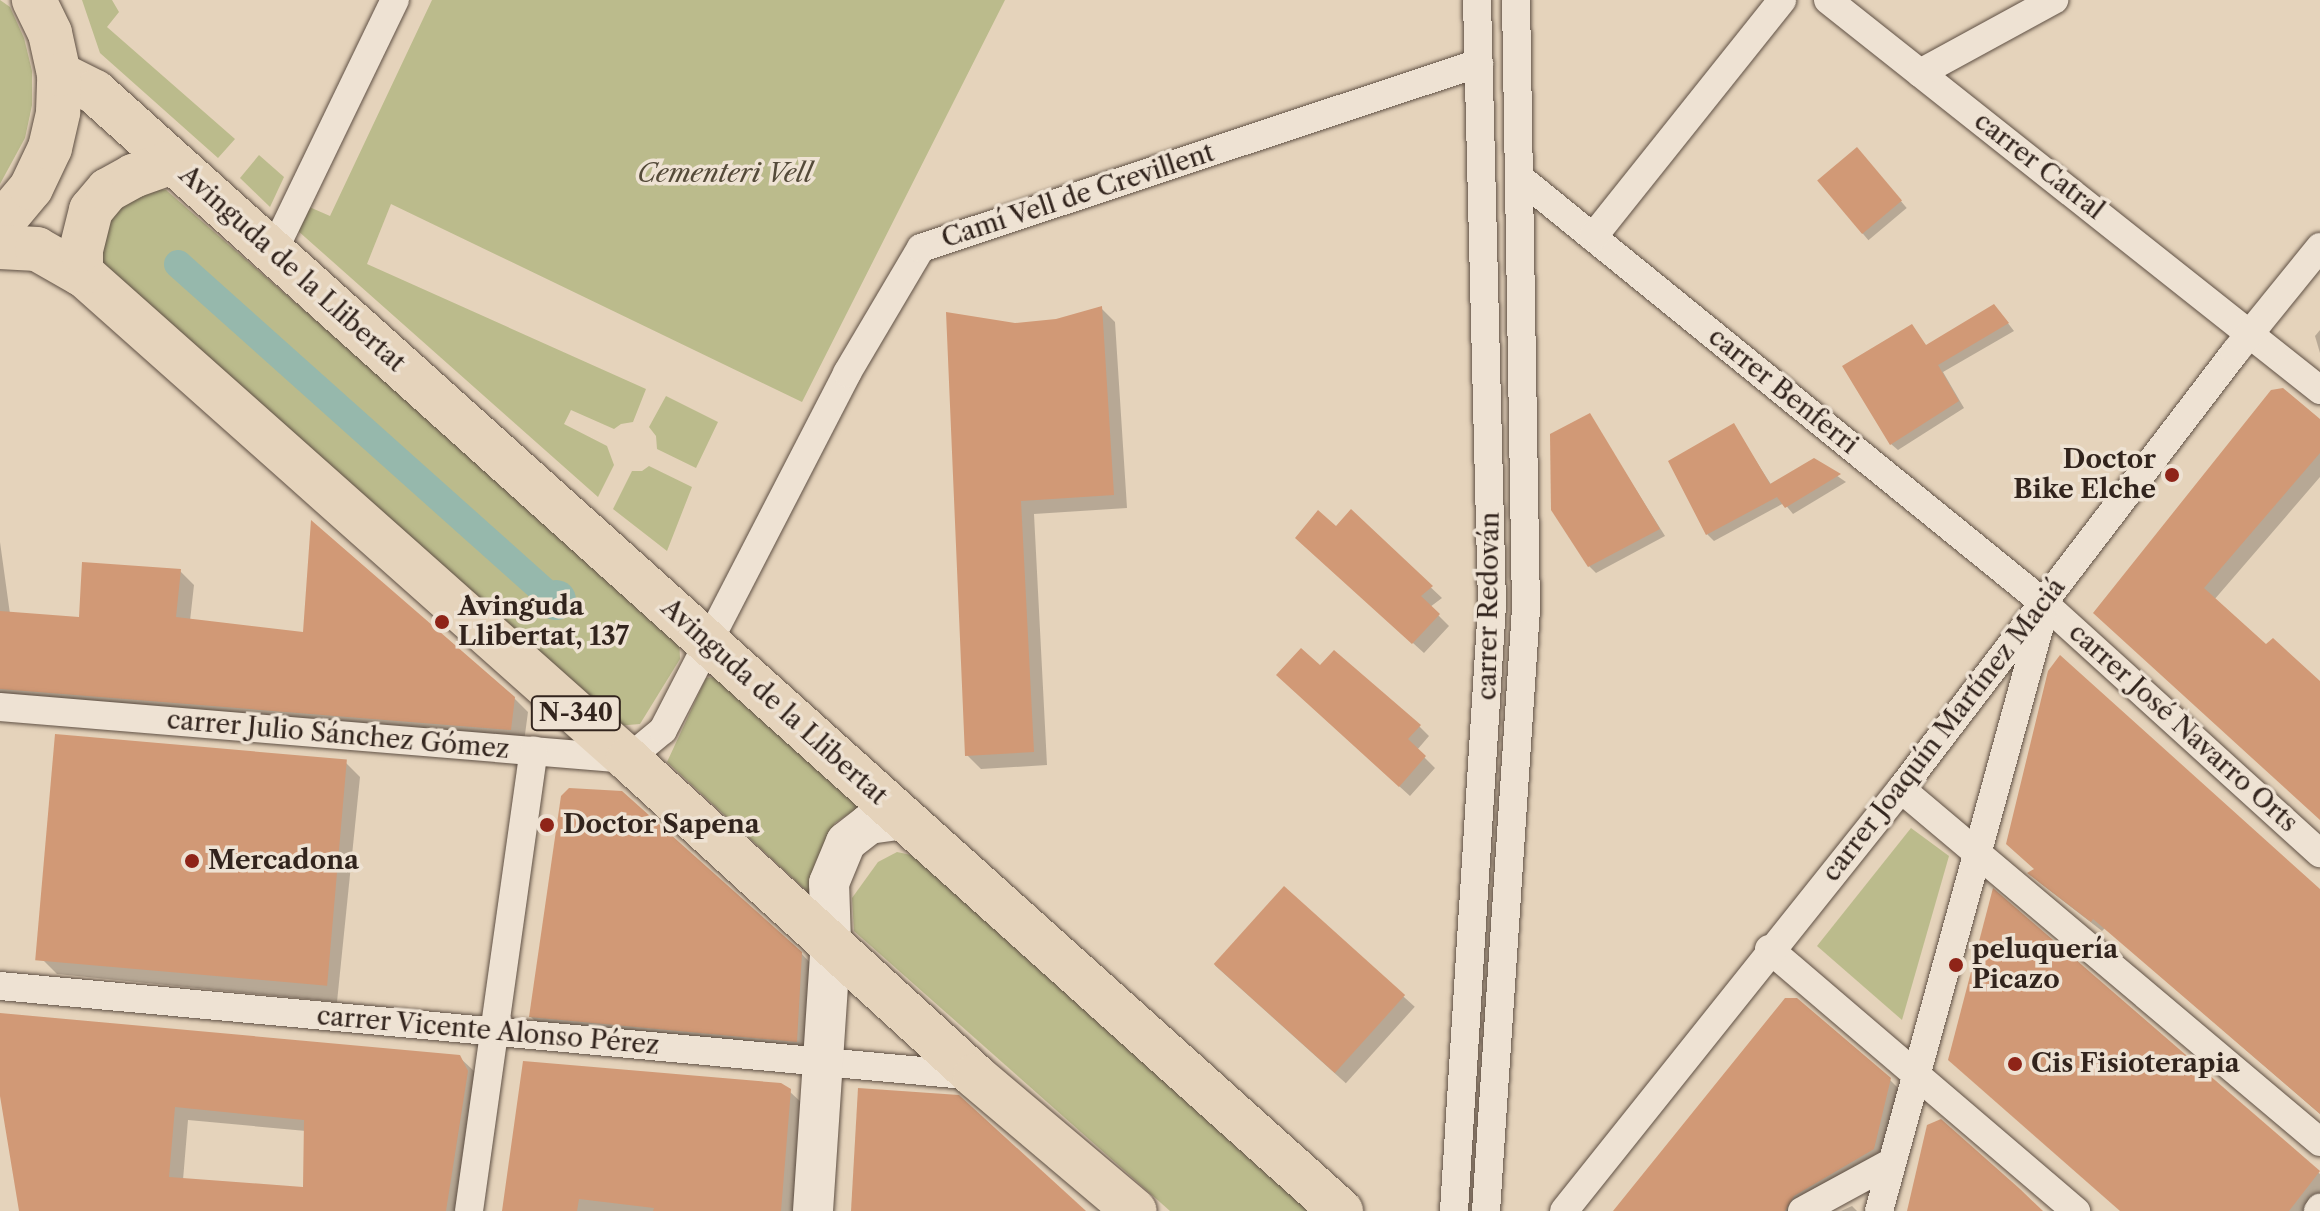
<!DOCTYPE html>
<html>
<head>
<meta charset="utf-8">
<style>
  body { margin:0 }
  #map { position:relative; width:2320px; height:1211px; overflow:hidden; background:#e5d3bb; font-family:"Libre Caslon Text",serif }
  div>[style] { position:absolute }
  .green>* { inset:0; background:#bbbb8c }
  .water>* { inset:0; background:#96b8ac }
  .round { border-radius:50% }
  .shadow>* { inset:0; background:#0003; transform-origin:0 0 }
  .canal>* { height:28px; margin:-14px; padding:0 14px; transform-origin:14px; border-radius:14px; background:#96b8ac }
  .building>* { inset:0; background:#d19976; transform-origin:0 0 }
  .roads { filter:drop-shadow(0 0 2px #5f5044) drop-shadow(0 0 2px #5f5044) }
  .street>* { height:28px; margin:-14px; padding:0 14px; transform-origin:14px; border-radius:14px; background:#eee2d3 }
  .secondary>* { height:40px; margin:-20px; padding:0 20px; transform-origin:20px; border-radius:20px; background:#eee2d3 }
  .highway>* { height:44px; margin:-22px; padding:0 22px; transform-origin:22px; border-radius:22px; background:#e5d3bb }
  .dots>* { width:22px; height:22px; translate:-50% -50%; box-sizing:border-box; border:4px solid #eee2d3; border-radius:50% }
  span { translate:-50% -50%; white-space:nowrap; text-align:center; line-height:1.15; -webkit-text-stroke:7px #eee2d3; paint-order:stroke }
  .shield-label span { padding:2px 6px; background:#eee2d3; border:2px solid; border-radius:6px; -webkit-text-stroke-width:0 }
  .shield-label { font-size:24px; color:#32241d; font-weight:700 }
  .street-label { font-size:26px; color:#32241d }
  .park-label { font-size:26px; color:#544a39; font-style:italic }
  .poi-label { font-size:26px; color:#32241d; font-weight:700 }
  .right { translate:-100% -50%; text-align:right }
  .left { translate:0 -50%; text-align:left }
</style>
</head>
<body>
<div id="map">
  <div class="green">
    <div style="clip-path:polygon(0 0,10px 7px,24px 38px,32px 71px,32px 105px,25px 138px,0 184px)"></div>
    <div style="clip-path:polygon(82px 0,112px 0,119px 12px,107px 27px,235px 139px,218px 158px,100px 53px)"></div>
    <div style="clip-path:polygon(432px 0,1005px 0,802px 402px,391px 204px,367px 264px,646px 389px,633px 422px,621px 424px,614px 429px,571px 410px,564px 424px,607px 446px,614px 465px,598px 497px,297px 230px,307px 206px,330px 216px)"></div>
    <div style="clip-path:polygon(259px 155px,284px 177px,270px 207px,240px 178px)"></div>
    <div style="clip-path:polygon(137px 185px,166px 190px,679px 637px,680px 659px,640px 724px,616px 726px,96px 261px,88px 220px)"></div>
    <div style="clip-path:polygon(666px 396px,718px 422px,696px 468px,657px 449px,656px 436px,649px 427px)"></div>
    <div style="clip-path:polygon(649px 466px,692px 487px,667px 551px,613px 509px,632px 471px,642px 471px)"></div>
    <div style="clip-path:polygon(721px 676px,862px 805px,835px 823px,815px 863px,810px 894px,667px 762px,706px 678px)"></div>
    <div style="clip-path:polygon(1911px 828px,1949px 856px,1902px 1020px,1817px 946px)"></div>
    <div style="clip-path:polygon(897px 852px,925px 858px,1322px 1211px,1170px 1211px,854px 931px,852px 898px,878px 862px)"></div>
  </div>
  <div class="water">
    <div class="round" style="left:536px;top:580px;width:40px;height:40px"></div>
  </div>
  <div class="shadow">
    <div style="left:1863px;top:156px;width:68px;height:50px;rotate:50deg"></div>
    <div style="clip-path:polygon(1101px 308px,1115px 322px,1127px 508px,1034px 514px,1047px 765px,981px 769px,967px 755px,1015px 325px,1057px 321px)"></div>
    <div style="clip-path:polygon(2000px 313px,2014px 331px,1943px 372px,1964px 408px,1898px 450px,1891px 444px,1912px 327px,1927px 347px)"></div>
    <div style="clip-path:polygon(2320px 330px,2320px 353px,2315px 336px)"></div>
    <div style="clip-path:polygon(1589px 415px,1665px 536px,1596px 573px,1589px 566px)"></div>
    <div style="clip-path:polygon(2320px 421px,2320px 477px,2214px 600px,2266px 647px,2320px 684px,2320px 818px,2107px 624px)"></div>
    <div style="clip-path:polygon(1733px 425px,1772px 486px,1814px 460px,1846px 482px,1793px 514px,1784px 503px,1714px 541px,1707px 534px)"></div>
    <div style="clip-path:polygon(1351px 512px,1442px 598px,1430px 607px,1449px 626px,1424px 653px,1308px 548px,1336px 529px)"></div>
    <div style="clip-path:polygon(0 542px,10px 614px,81px 619px,180px 571px,194px 585px,190px 621px,514px 698px,528px 712px,524px 742px,0 701px)"></div>
    <div style="clip-path:polygon(1320px 668px,1419px 726px,1429px 736px,1417px 750px,1435px 768px,1410px 796px,1289px 686px)"></div>
    <div style="clip-path:polygon(346px 763px,360px 777px,337px 1002px,57px 974px,43px 960px)"></div>
    <div style="clip-path:polygon(2037px 870px,2320px 892px,2320px 1114px,2105px 928px,2102px 931px,2040px 883px,2031px 874px)"></div>
    <div style="left:1284px;top:889px;width:176px;height:103px;rotate:42deg"></div>
    <div style="clip-path:polygon(1994px 892px,2320px 1174px,2320px 1195px,2307px 1211px,2121px 1211px)"></div>
    <div style="clip-path:polygon(801px 953px,813px 966px,808px 1054px,543px 1029px,531px 1017px)"></div>
    <div style="clip-path:polygon(evenodd,0 1015px,459px 1057px,474px 1071px,481px 1086px,460px 1211px,22px 1211px,0 1065px,0 1015px,188px 1120px,306px 1131px,305px 1189px,183px 1180px,188px 1120px)"></div>
    <div style="clip-path:polygon(1890px 1080px,1902px 1092px,1886px 1160px,1804px 1211px,1614px 1211px)"></div>
    <div style="clip-path:polygon(789px 1091px,802px 1103px,794px 1211px,502px 1211px)"></div>
    <div style="clip-path:polygon(1852px 1206px,1857px 1211px,1841px 1211px)"></div>
  </div>
  <div class="canal">
    <div style="left:178px;top:264px;width:495px;rotate:41.8deg"></div>
  </div>
  <div class="building">
    <div style="left:1857px;top:147px;width:70px;height:52px;rotate:50deg"></div>
    <div style="clip-path:polygon(1994px 304px,2009px 323px,1938px 365px,1959px 401px,1890px 445px,1842px 366px,1912px 324px,1926px 345px)"></div>
    <div style="clip-path:polygon(1102px 306px,1114px 495px,1021px 501px,1034px 752px,965px 756px,946px 312px,1015px 323px,1056px 319px)"></div>
    <div style="clip-path:polygon(2283px 388px,2320px 419px,2320px 453px,2204px 588px,2266px 644px,2273px 638px,2320px 681px,2320px 820px,2093px 613px,2271px 390px)"></div>
    <div style="clip-path:polygon(1590px 413px,1660px 529px,1588px 567px,1551px 510px,1550px 434px)"></div>
    <div style="clip-path:polygon(1734px 423px,1770px 484px,1814px 458px,1841px 474px,1785px 508px,1777px 497px,1706px 535px,1668px 461px)"></div>
    <div style="clip-path:polygon(1351px 509px,1433px 586px,1421px 596px,1440px 614px,1412px 644px,1295px 538px,1318px 510px,1336px 526px)"></div>
    <div style="clip-path:polygon(311px 520px,515px 697px,511px 730px,0 689px,0 611px,79px 617px,82px 562px,181px 569px,176px 617px,303px 632px)"></div>
    <div style="clip-path:polygon(1301px 648px,1320px 665px,1334px 650px,1421px 725px,1408px 739px,1426px 756px,1399px 787px,1276px 675px)"></div>
    <div style="clip-path:polygon(2060px 655px,2320px 889px,2320px 1114px,2093px 919px,2091px 922px,2027px 873px,2034px 869px,2006px 844px,2048px 671px)"></div>
    <div style="left:55px;top:734px;width:293px;height:227px;rotate:5deg"></div>
    <div style="clip-path:polygon(569px 788px,622px 791px,802px 952px,797px 1042px,529px 1017px,561px 796px)"></div>
    <div style="left:1284px;top:886px;width:163px;height:105px;rotate:42deg"></div>
    <div style="clip-path:polygon(1993px 888px,2320px 1171px,2289px 1211px,2120px 1211px,1948px 1060px)"></div>
    <div style="clip-path:polygon(1785px 998px,1797px 998px,1891px 1078px,1874px 1149px,1794px 1196px,1785px 1211px,1613px 1211px)"></div>
    <div style="clip-path:polygon(evenodd,0 1013px,460px 1055px,468px 1071px,446px 1211px,19px 1211px,0 1096px,0 1013px,175px 1107px,304px 1120px,303px 1187px,169px 1177px,175px 1107px)"></div>
    <div style="clip-path:polygon(523px 1061px,781px 1083px,791px 1089px,781px 1211px,653px 1211px,654px 1208px,579px 1199px,577px 1211px,502px 1211px)"></div>
    <div style="clip-path:polygon(858px 1088px,959px 1095px,1086px 1211px,851px 1211px)"></div>
    <div style="clip-path:polygon(1941px 1119px,2020px 1189px,2043px 1211px,1907px 1211px,1927px 1125px)"></div>
  </div>
  <div class="roads">
    <div class="street">
      <div style="left:1828px;top:0;width:628px;rotate:38.4deg"></div>
      <div style="left:1920px;top:73px;width:153px;rotate:-28.6deg"></div>
      <div style="left:1520px;top:178px;width:676px;rotate:39.06deg"></div>
      <div style="left:2045px;top:604px;width:371px;rotate:42.2deg"></div>
      <div style="left:1593px;top:237px;width:303px;rotate:-51.4deg"></div>
      <div style="left:273px;top:252px;width:280px;rotate:-64.2deg"></div>
      <div style="left:0;top:707px;width:630px;rotate:4.73deg"></div>
      <div style="left:628px;top:759px;width:45px;rotate:-39.6deg"></div>
      <div style="left:663px;top:730px;width:402px;rotate:-62.7deg"></div>
      <div style="left:847px;top:373px;width:145px;rotate:-59.4deg"></div>
      <div style="left:921px;top:248px;width:588px;rotate:-18.34deg"></div>
      <div style="left:1901px;top:789px;width:548px;rotate:40.11deg"></div>
      <div style="left:1769px;top:949px;width:404px;rotate:40.5deg"></div>
      <div style="left:0;top:986px;width:979px;rotate:5.27deg"></div>
      <div style="left:469px;top:1211px;width:465px;rotate:-82deg"></div>
      <div style="left:1454px;top:1211px;width:607px;rotate:-86.41deg"></div>
      <div style="left:1492px;top:605px;width:605px;rotate:-91.42deg"></div>
      <div style="left:1486px;top:1211px;width:603px;rotate:-86.2deg"></div>
      <div style="left:1526px;top:609px;width:609px;rotate:-90.94deg"></div>
      <div style="left:1564px;top:1211px;width:540px;rotate:-51.39deg"></div>
      <div style="left:1901px;top:789px;width:550px;rotate:-52.61deg"></div>
      <div style="left:2235px;top:352px;width:135px;rotate:-51deg"></div>
      <div style="left:1802px;top:1211px;width:102px;rotate:-28.6deg"></div>
      <div style="left:1879px;top:1211px;width:615px;rotate:-74.63deg"></div>
      <div style="left:2318px;top:1211px;width:4px;rotate:-56deg"></div>
    </div>
    <div class="secondary">
      <div style="left:813px;top:1211px;width:270px;rotate:-86.2deg"></div>
      <div style="left:831px;top:942px;width:59px;rotate:-91.9deg"></div>
      <div style="left:829px;top:883px;width:44px;rotate:-67.5deg"></div>
      <div style="left:846px;top:842px;width:29px;rotate:-38deg"></div>
      <div style="left:869px;top:824px;width:36px;rotate:-8deg"></div>
    </div>
    <div class="highway">
      <div style="left:59px;top:74px;width:40px;rotate:26.6deg"></div>
      <div style="left:95px;top:92px;width:1675px;rotate:41.93deg"></div>
      <div style="left:0;top:225px;width:48px;rotate:-50deg"></div>
      <div style="left:31px;top:188px;width:44px;rotate:-64.6deg"></div>
      <div style="left:50px;top:148px;width:37px;rotate:-77deg"></div>
      <div style="left:58px;top:112px;width:38px;rotate:-88deg"></div>
      <div style="left:59px;top:74px;width:42px;rotate:-102.4deg"></div>
      <div style="left:50px;top:33px;width:37px;rotate:-116deg"></div>
      <div style="left:0;top:247px;width:37px;rotate:3deg"></div>
      <div style="left:37px;top:249px;width:56px;rotate:29.7deg"></div>
      <div style="left:86px;top:277px;width:725px;rotate:41.65deg"></div>
      <div style="left:628px;top:759px;width:470px;rotate:42.4deg"></div>
      <div style="left:975px;top:1076px;width:209px;rotate:40.2deg"></div>
      <div style="left:81px;top:274px;width:24px;rotate:-90deg"></div>
      <div style="left:81px;top:250px;width:41px;rotate:-76deg"></div>
      <div style="left:91px;top:210px;width:26px;rotate:-50deg"></div>
      <div style="left:108px;top:190px;width:29px;rotate:-29deg"></div>
      <div style="left:133px;top:176px;width:41px;rotate:-19.7deg"></div>
    </div>
  </div>
  <div class="dots">
    <div style="left:2172px;top:475px;background:#8f2418"></div>
    <div style="left:442px;top:622px;background:#8f2418"></div>
    <div style="left:547px;top:825px;background:#8f2418"></div>
    <div style="left:192px;top:861px;background:#8f2418"></div>
    <div style="left:1956px;top:965px;background:#8f2418"></div>
    <div style="left:2015px;top:1064px;background:#8f2418"></div>
  </div>
  <div class="shield-label">
    <span style="left:576px;top:713px">N-340</span>
  </div>
  <div class="street-label">
    <span style="left:2039px;top:166px;rotate:38deg">carrer Catral</span>
    <span style="left:1078px;top:196px;rotate:-18deg">Camí Vell de Crevillent</span>
    <span style="left:292px;top:269px;rotate:42deg">Avinguda de la Llibertat</span>
    <span style="left:1783px;top:391px;rotate:39deg">carrer Benferri</span>
    <span style="left:1489px;top:606px;rotate:-89deg">carrer Redován</span>
    <span style="left:774px;top:702px;rotate:42deg">Avinguda de la Llibertat</span>
    <span style="left:2183px;top:728px;rotate:42deg">carrer José Navarro Orts</span>
    <span style="left:1944px;top:730px;rotate:-52deg">carrer Joaquín Martínez Maciá</span>
    <span style="left:338px;top:735px;rotate:5deg">carrer Julio Sánchez Gómez</span>
    <span style="left:488px;top:1031px;rotate:5deg">carrer Vicente Alonso Pérez</span>
  </div>
  <div class="park-label">
    <span style="left:725px;top:174px">Cementeri Vell</span>
  </div>
  <div class="poi-label">
    <span class="right" style="left:2156px;top:475px">Doctor<br>Bike Elche</span>
    <span class="left" style="left:458px;top:622px">Avinguda<br>Llibertat, 137</span>
    <span class="left" style="left:563px;top:825px">Doctor Sapena</span>
    <span class="left" style="left:208px;top:861px">Mercadona</span>
    <span class="left" style="left:1972px;top:965px">peluquería<br>Picazo</span>
    <span class="left" style="left:2031px;top:1064px">Cis Fisioterapia</span>
  </div>
</div>
</body>
</html>
